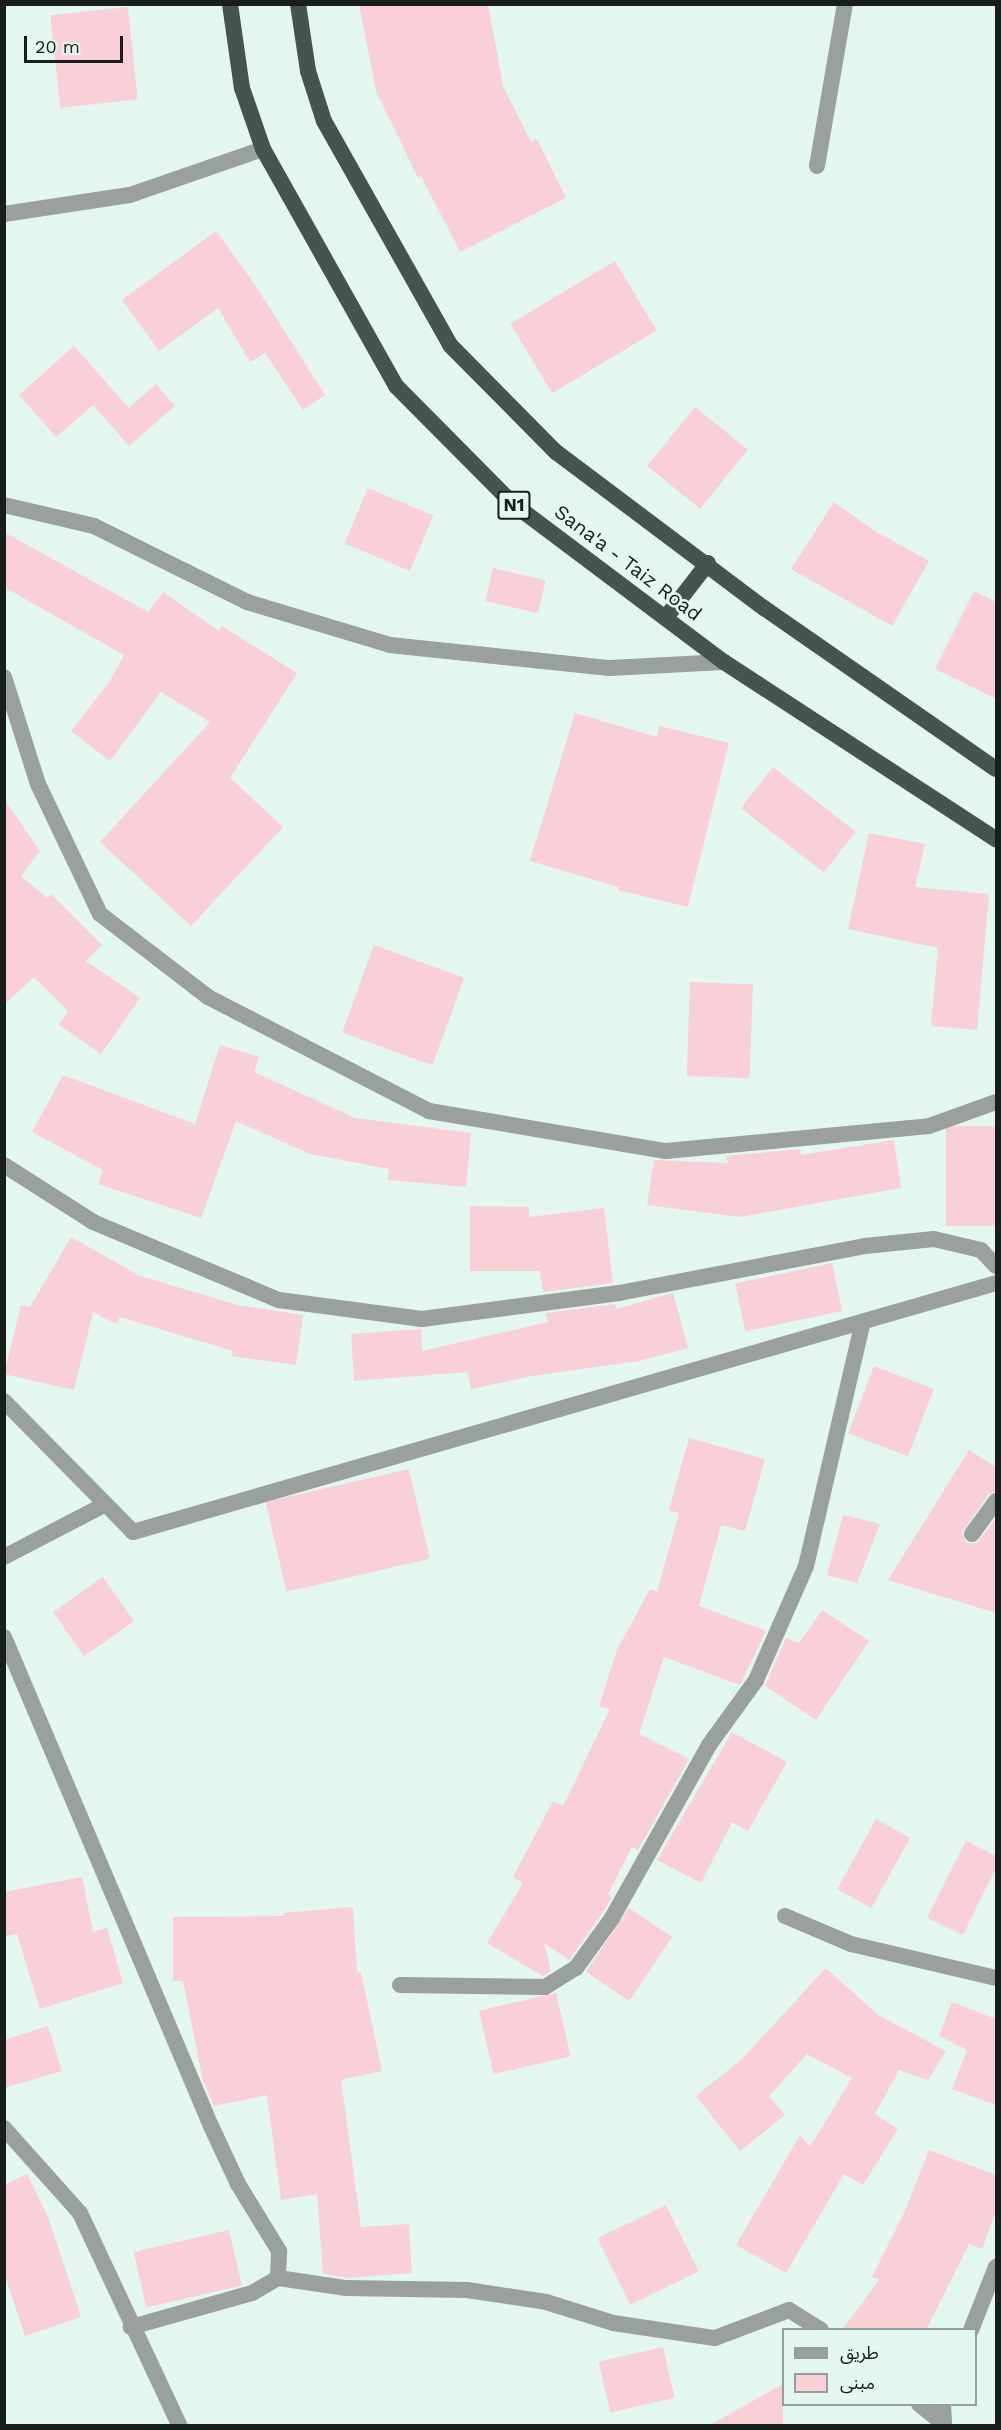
<!DOCTYPE html>
<html>
<head>
<meta charset="utf-8">
<style>
  body { margin:0 }
  #map { position:relative; width:1001px; height:2430px; overflow:hidden; background:#e3f6ef; font-family:"Work Sans","Noto Sans Arabic",sans-serif }
  div>[style] { position:absolute }
  .building>* { inset:0; background:#f9d0d8; transform-origin:0 0 }
  .minor>* { height:16px; margin:-8px; padding:0 8px; transform-origin:8px; border-radius:8px; background:#99a09e }
  .trunk>* { height:16px; margin:-8px; padding:0 8px; transform-origin:8px; border-radius:8px; background:#45544e }
  span { translate:-50% -50%; white-space:nowrap; text-align:center; line-height:1.15; -webkit-text-stroke:5px #e3f6ef; paint-order:stroke }
  .shield-label span { padding:2px 4px; background:#e3f6ef; border:2px solid; border-radius:4px; -webkit-text-stroke-width:0 }
  .shield-label { font-size:18px; color:#171e1b; font-weight:700 }
  .street-label { font-size:20px; color:#171e1b }
  .frame { position:absolute; inset:0; border:6px solid #171e1b; pointer-events:none }
  .legend { position:absolute; left:782px; top:2328px; width:195px; height:78px; box-sizing:border-box; background:#e3f6ef; border:2px solid #91a09a; margin:0; padding:8px 10px; list-style:none; font-size:18px; color:#171e1b }
  .legend li { display:flex; align-items:center; gap:12px; height:30px }
  .legend b { width:30px; border:2px solid #91a09a }
  .scale { position:absolute; left:24px; top:36px; width:99px; height:27px; box-sizing:border-box; border:3px solid #171e1b; border-top:0; padding-left:8px; font-size:18px; line-height:21px; white-space:nowrap; color:#171e1b; -webkit-text-stroke:4px #e3f6ef; paint-order:stroke }
</style>
</head>
<body>
<div id="map">
  <div class="building">
    <div style="clip-path:polygon(359px 4px,488px 4px,503px 86px,531px 142px,537px 139px,566px 198px,460px 252px,421px 176px,418px 178px,376px 91px)"></div>
    <div style="left:128px;top:7px;width:93px;height:78px;rotate:84deg"></div>
    <div style="clip-path:polygon(216px 231px,254px 283px,325px 395px,303px 410px,265px 353px,250px 362px,218px 308px,159px 351px,122px 300px)"></div>
    <div style="left:615px;top:261px;width:81px;height:122px;rotate:59deg"></div>
    <div style="clip-path:polygon(74px 346px,129px 408px,156px 384px,175px 406px,129px 446px,93px 405px,56px 437px,19px 395px)"></div>
    <div style="left:695px;top:407px;width:68px;height:76px;rotate:39deg"></div>
    <div style="left:368px;top:488px;width:71px;height:60px;rotate:23deg"></div>
    <div style="clip-path:polygon(834px 502px,873px 530px,929px 561px,892px 626px,791px 569px)"></div>
    <div style="clip-path:polygon(4px 532px,148px 612px,163px 592px,219px 631px,222px 626px,297px 673px,230px 778px,283px 827px,191px 926px,100px 842px,210px 722px,161px 692px,110px 761px,71px 731px,110px 681px,124px 655px,4px 587px)"></div>
    <div style="left:493px;top:568px;width:54px;height:34px;rotate:13deg"></div>
    <div style="clip-path:polygon(974px 591px,996px 602px,996px 699px,935px 669px)"></div>
    <div style="clip-path:polygon(575px 713px,657px 737px,659px 726px,729px 743px,688px 907px,618px 890px,619px 887px,530px 861px)"></div>
    <div style="left:773px;top:767px;width:105px;height:52px;rotate:38deg"></div>
    <div style="clip-path:polygon(4px 799px,40px 851px,21px 876px,47px 898px,51px 894px,102px 945px,86px 961px,140px 998px,101px 1054px,59px 1025px,68px 1011px,34px 977px,4px 1005px)"></div>
    <div style="clip-path:polygon(869px 833px,925px 844px,915px 887px,989px 894px,977px 1030px,931px 1026px,938px 948px,848px 929px)"></div>
    <div style="left:374px;top:945px;width:96px;height:93px;rotate:20deg"></div>
    <div style="left:690px;top:982px;width:63px;height:94px;rotate:2deg"></div>
    <div style="clip-path:polygon(220px 1045px,259px 1057px,254px 1072px,355px 1118px,471px 1133px,466px 1187px,388px 1180px,389px 1169px,310px 1154px,236px 1121px,201px 1218px,98px 1184px,103px 1170px,32px 1132px,63px 1075px,195px 1124px)"></div>
    <div style="left:996px;top:1126px;width:100px;height:50px;rotate:90deg"></div>
    <div style="clip-path:polygon(894px 1140px,901px 1188px,740px 1217px,647px 1205px,654px 1160px,728px 1163px,726px 1156px,800px 1149px,801px 1155px)"></div>
    <div style="clip-path:polygon(470px 1206px,529px 1207px,529px 1217px,604px 1208px,613px 1283px,543px 1292px,540px 1271px,470px 1271px)"></div>
    <div style="clip-path:polygon(71px 1237px,140px 1276px,238px 1305px,303px 1315px,296px 1365px,232px 1356px,233px 1351px,120px 1317px,116px 1324px,93px 1312px,74px 1390px,4px 1374px,21px 1305px,30px 1307px)"></div>
    <div style="left:832px;top:1263px;width:49px;height:99px;rotate:78deg"></div>
    <div style="clip-path:polygon(673px 1293px,688px 1348px,639px 1361px,532px 1376px,471px 1389px,467px 1372px,354px 1381px,351px 1334px,421px 1329px,422px 1351px,548px 1322px,546px 1313px,615px 1304px,616px 1309px)"></div>
    <div style="left:874px;top:1366px;width:64px;height:72px;rotate:21deg"></div>
    <div style="clip-path:polygon(689px 1438px,765px 1459px,745px 1531px,721px 1525px,699px 1606px,766px 1631px,740px 1685px,664px 1657px,639px 1734px,689px 1759px,638px 1850px,632px 1847px,608px 1894px,612px 1897px,603px 1912px,569px 1960px,544px 1943px,551px 1971px,543px 1976px,487px 1943px,523px 1883px,513px 1877px,553px 1801px,563px 1806px,610px 1709px,599px 1706px,617px 1650px,650px 1589px,657px 1592px,679px 1513px,669px 1510px)"></div>
    <div style="clip-path:polygon(969px 1450px,996px 1467px,996px 1491px,988px 1495px,962px 1533px,966px 1543px,977px 1543px,996px 1518px,996px 1613px,888px 1580px)"></div>
    <div style="left:409px;top:1469px;width:92px;height:147px;rotate:77deg"></div>
    <div style="clip-path:polygon(843px 1515px,880px 1524px,857px 1583px,827px 1575px)"></div>
    <div style="left:103px;top:1577px;width:54px;height:61px;rotate:55deg"></div>
    <div style="clip-path:polygon(822px 1610px,869px 1641px,816px 1720px,765px 1686px,786px 1638px,799px 1643px)"></div>
    <div style="clip-path:polygon(732px 1732px,787px 1762px,748px 1831px,732px 1822px,701px 1883px,657px 1860px)"></div>
    <div style="left:876px;top:1819px;width:39px;height:80px;rotate:29deg"></div>
    <div style="clip-path:polygon(966px 1841px,996px 1856px,996px 1868px,963px 1935px,927px 1918px)"></div>
    <div style="clip-path:polygon(82px 1877px,93px 1932px,107px 1928px,123px 1983px,40px 2009px,17px 1934px,4px 1936px,4px 1892px)"></div>
    <div style="clip-path:polygon(353px 1907px,357px 1973px,361px 1972px,382px 2071px,341px 2080px,361px 2227px,409px 2224px,412px 2273px,348px 2278px,323px 2274px,317px 2194px,281px 2200px,267px 2095px,214px 2106px,203px 2081px,183px 1981px,173px 1981px,173px 1917px,284px 1916px,283px 1913px)"></div>
    <div style="left:629px;top:1908px;width:52px;height:77px;rotate:34deg"></div>
    <div style="clip-path:polygon(826px 1968px,878px 2015px,946px 2051px,928px 2080px,899px 2070px,875px 2114px,898px 2129px,863px 2185px,844px 2174px,786px 2273px,736px 2245px,800px 2135px,810px 2147px,852px 2078px,807px 2054px,769px 2096px,785px 2115px,740px 2151px,696px 2096px,742px 2059px)"></div>
    <div style="left:556px;top:1993px;width:65px;height:79px;rotate:77deg"></div>
    <div style="clip-path:polygon(952px 2002px,996px 2019px,996px 2105px,952px 2089px,967px 2050px,939px 2036px)"></div>
    <div style="clip-path:polygon(48px 2026px,62px 2071px,4px 2088px,4px 2040px)"></div>
    <div style="clip-path:polygon(929px 2150px,996px 2175px,996px 2211px,982px 2249px,969px 2244px,926px 2330px,842px 2330px,879px 2280px,872px 2277px,904px 2213px)"></div>
    <div style="clip-path:polygon(27px 2174px,48px 2217px,81px 2317px,25px 2336px,4px 2273px,4px 2185px)"></div>
    <div style="left:666px;top:2205px;width:74px;height:76px;rotate:64deg"></div>
    <div style="left:229px;top:2230px;width:57px;height:98px;rotate:77deg"></div>
    <div style="left:663px;top:2347px;width:52px;height:66px;rotate:77deg"></div>
    <div style="clip-path:polygon(783px 2384px,783px 2426px,708px 2426px)"></div>
  </div>
  <div class="minor">
    <div style="left:817px;top:166px;width:164px;rotate:-80.2deg"></div>
    <div style="left:4px;top:214px;width:127px;rotate:-8.6deg"></div>
    <div style="left:130px;top:195px;width:141px;rotate:-19.1deg"></div>
    <div style="left:4px;top:505px;width:92px;rotate:13.1deg"></div>
    <div style="left:94px;top:526px;width:171px;rotate:26.4deg"></div>
    <div style="left:247px;top:602px;width:149px;rotate:16.7deg"></div>
    <div style="left:390px;top:645px;width:221px;rotate:6deg"></div>
    <div style="left:610px;top:668px;width:114px;rotate:-3deg"></div>
    <div style="left:4px;top:677px;width:112px;rotate:72.4deg"></div>
    <div style="left:38px;top:784px;width:144px;rotate:64.5deg"></div>
    <div style="left:100px;top:914px;width:136px;rotate:37.5deg"></div>
    <div style="left:208px;top:997px;width:249px;rotate:27.3deg"></div>
    <div style="left:429px;top:1111px;width:240px;rotate:9.6deg"></div>
    <div style="left:666px;top:1151px;width:264px;rotate:-5.4deg"></div>
    <div style="left:929px;top:1126px;width:71px;rotate:-19.7deg"></div>
    <div style="left:4px;top:1165px;width:106px;rotate:32.6deg"></div>
    <div style="left:93px;top:1222px;width:202px;rotate:22.8deg"></div>
    <div style="left:279px;top:1300px;width:144px;rotate:7.6deg"></div>
    <div style="left:422px;top:1319px;width:199px;rotate:-7.5deg"></div>
    <div style="left:619px;top:1293px;width:250px;rotate:-10.8deg"></div>
    <div style="left:865px;top:1246px;width:69px;rotate:-5.8deg"></div>
    <div style="left:934px;top:1239px;width:48px;rotate:13.2deg"></div>
    <div style="left:981px;top:1250px;width:22px;rotate:47deg"></div>
    <div style="left:4px;top:1401px;width:184px;rotate:45.4deg"></div>
    <div style="left:133px;top:1532px;width:898px;rotate:-16.09deg"></div>
    <div style="left:972px;top:1534px;width:41px;rotate:-54deg"></div>
    <div style="left:4px;top:1557px;width:113px;rotate:-27.5deg"></div>
    <div style="left:4px;top:1637px;width:531px;rotate:67.06deg"></div>
    <div style="left:211px;top:2126px;width:64px;rotate:65deg"></div>
    <div style="left:238px;top:2184px;width:79px;rotate:58.5deg"></div>
    <div style="left:279px;top:2251px;width:27px;rotate:92deg"></div>
    <div style="left:278px;top:2278px;width:30px;rotate:150deg"></div>
    <div style="left:252px;top:2293px;width:126px;rotate:164.3deg"></div>
    <div style="left:785px;top:1916px;width:72px;rotate:23deg"></div>
    <div style="left:851px;top:1944px;width:149px;rotate:13.2deg"></div>
    <div style="left:400px;top:1985px;width:145px;rotate:0.8deg"></div>
    <div style="left:545px;top:1987px;width:36px;rotate:-32deg"></div>
    <div style="left:576px;top:1968px;width:62px;rotate:-54.2deg"></div>
    <div style="left:612px;top:1918px;width:198px;rotate:-60.7deg"></div>
    <div style="left:709px;top:1745px;width:80px;rotate:-54.1deg"></div>
    <div style="left:756px;top:1680px;width:124px;rotate:-66.3deg"></div>
    <div style="left:806px;top:1566px;width:251px;rotate:-76.9deg"></div>
    <div style="left:4px;top:2128px;width:114px;rotate:48.2deg"></div>
    <div style="left:80px;top:2213px;width:235px;rotate:64.9deg"></div>
    <div style="left:278px;top:2278px;width:69px;rotate:8.4deg"></div>
    <div style="left:346px;top:2288px;width:121px;rotate:0.9deg"></div>
    <div style="left:467px;top:2290px;width:80px;rotate:8.6deg"></div>
    <div style="left:546px;top:2302px;width:70px;rotate:17.4deg"></div>
    <div style="left:613px;top:2323px;width:103px;rotate:8.4deg"></div>
    <div style="left:715px;top:2338px;width:79px;rotate:-20.7deg"></div>
    <div style="left:789px;top:2310px;width:38px;rotate:32deg"></div>
    <div style="left:971px;top:2330px;width:68px;rotate:-68.4deg"></div>
    <div style="left:919px;top:2404px;width:32px;rotate:39deg"></div>
    <div style="left:943px;top:2404px;width:22px;rotate:87deg"></div>
  </div>
  <div class="trunk">
    <div style="left:230px;top:4px;width:85px;rotate:81.9deg"></div>
    <div style="left:242px;top:88px;width:65px;rotate:71deg"></div>
    <div style="left:263px;top:149px;width:272px;rotate:60.7deg"></div>
    <div style="left:396px;top:386px;width:165px;rotate:45.2deg"></div>
    <div style="left:512px;top:503px;width:265px;rotate:36.9deg"></div>
    <div style="left:724px;top:662px;width:325px;rotate:33.1deg"></div>
    <div style="left:298px;top:4px;width:68px;rotate:81.5deg"></div>
    <div style="left:308px;top:71px;width:52px;rotate:72.3deg"></div>
    <div style="left:324px;top:121px;width:257px;rotate:60.6deg"></div>
    <div style="left:450px;top:345px;width:151px;rotate:45.3deg"></div>
    <div style="left:556px;top:452px;width:260px;rotate:36.9deg"></div>
    <div style="left:764px;top:608px;width:282px;rotate:34.8deg"></div>
    <div style="left:667px;top:616px;width:67px;rotate:-52.3deg"></div>
  </div>
  <div class="shield-label">
    <span style="left:514px;top:505px">N1</span>
  </div>
  <div class="street-label">
    <span style="left:628px;top:563px;rotate:37deg">Sana'a - Taiz Road</span>
  </div>
  <div class="frame"></div>
  <ul class="legend">
  <li><b style="height:8px;background:#99a09e"></b>طريق</li>
  <li><b style="height:16px;background:#f9d0d8"></b>مبنى</li>
  </ul>
  <div class="scale">20 m</div>
</div>
</body>
</html>
